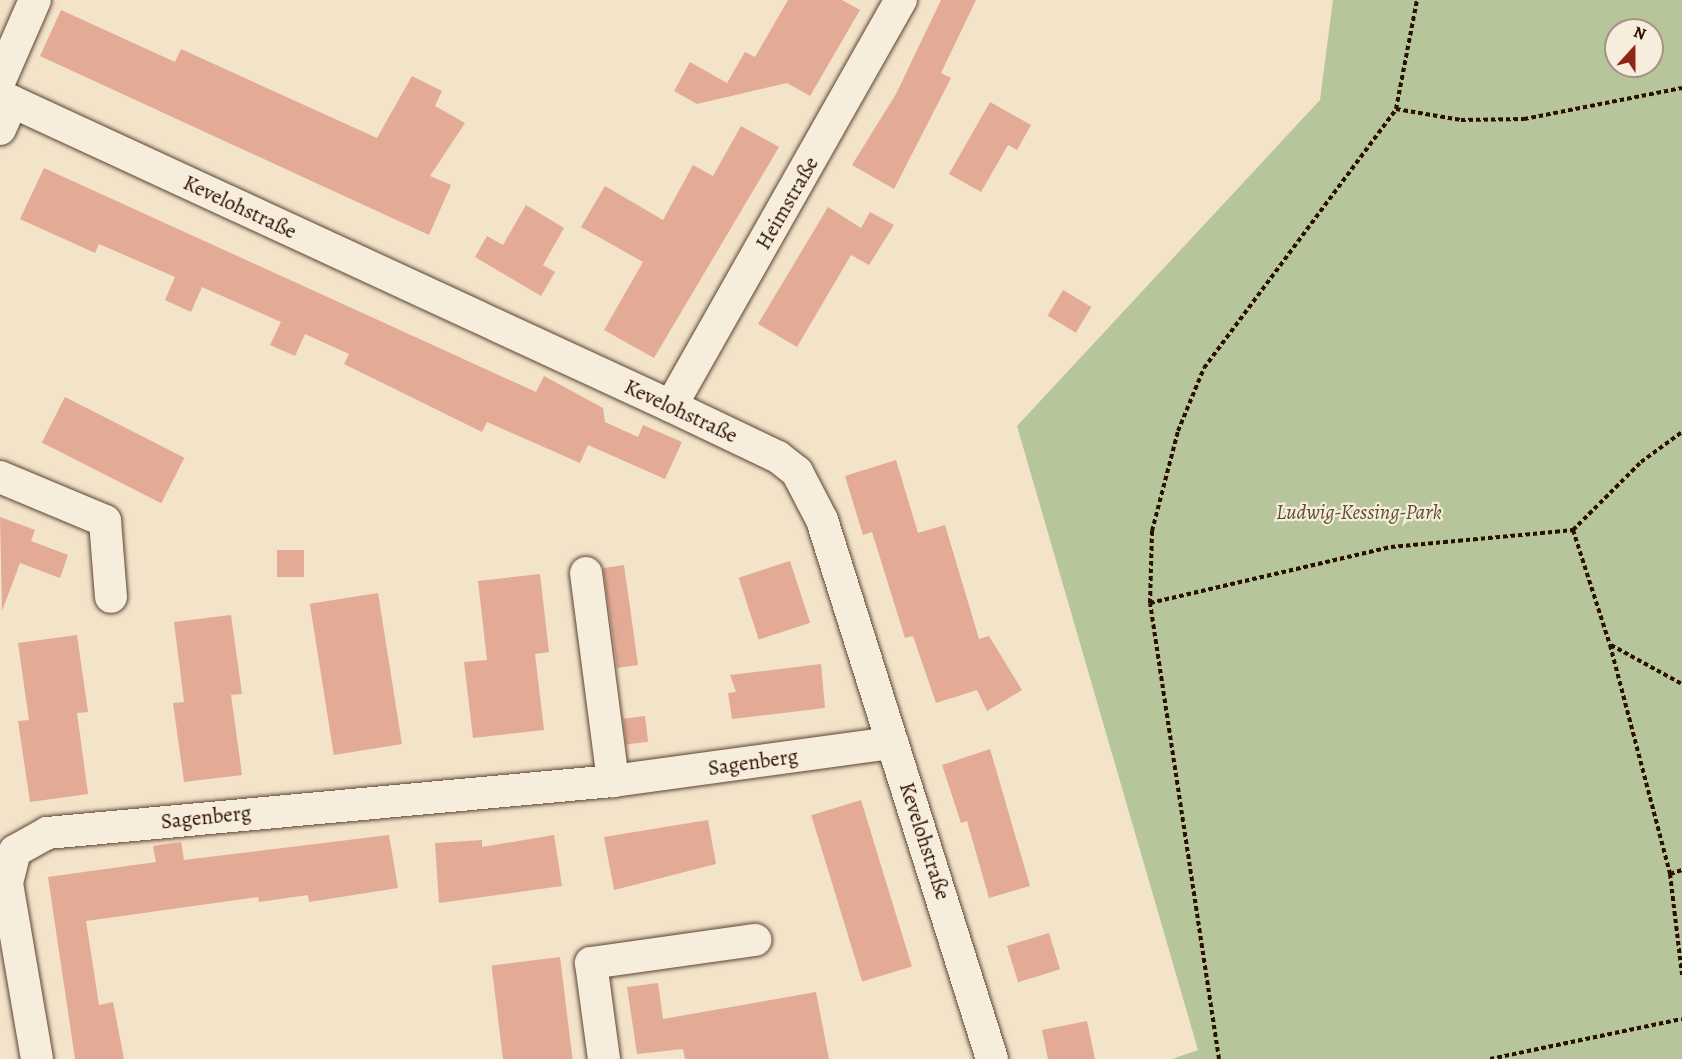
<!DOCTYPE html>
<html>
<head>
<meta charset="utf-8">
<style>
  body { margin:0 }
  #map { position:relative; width:1682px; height:1059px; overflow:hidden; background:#f2e3c9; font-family:Alegreya,serif }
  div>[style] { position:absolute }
  .green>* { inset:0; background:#b6c59a }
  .building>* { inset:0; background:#e3aa96; transform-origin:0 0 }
  .path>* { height:4px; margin-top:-2px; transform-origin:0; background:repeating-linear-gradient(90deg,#2b0f00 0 4.5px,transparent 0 7.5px) }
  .roads { filter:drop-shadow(0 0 2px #5d4432) drop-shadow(0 0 2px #5d4432) }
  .minor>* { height:32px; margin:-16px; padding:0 16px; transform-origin:16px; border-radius:16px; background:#f7eddc }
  span { translate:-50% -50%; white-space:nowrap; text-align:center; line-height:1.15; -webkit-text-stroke:4.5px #f7eddc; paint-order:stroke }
  .street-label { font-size:21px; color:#2b0f00 }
  .park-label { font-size:21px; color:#5c4f36; font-style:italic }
  .north { position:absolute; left:1604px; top:18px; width:60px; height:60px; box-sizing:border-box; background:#f7eddc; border:2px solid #a59484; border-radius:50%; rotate:21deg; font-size:16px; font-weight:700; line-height:24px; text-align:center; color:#2b0f00 }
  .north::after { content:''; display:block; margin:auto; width:21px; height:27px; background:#8f2418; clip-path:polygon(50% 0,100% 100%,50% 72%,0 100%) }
</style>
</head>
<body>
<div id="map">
  <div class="green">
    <div style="clip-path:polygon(evenodd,1333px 0,1682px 0,1682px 1059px,1172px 1059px,1198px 1050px,1017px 426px,1320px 100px,1333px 0,1616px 30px,1652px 30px,1652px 66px,1616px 66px,1616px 30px)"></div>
  </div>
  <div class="building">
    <div style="clip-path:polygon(788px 0,842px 0,860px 10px,810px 96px,787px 83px,697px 104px,674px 91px,690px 62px,727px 83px,745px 52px,755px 57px)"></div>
    <div style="clip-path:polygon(941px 0,976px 0,941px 73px,951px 78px,894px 189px,852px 165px,896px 94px)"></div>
    <div style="clip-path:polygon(61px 10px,175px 62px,181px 49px,377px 138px,412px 76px,442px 91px,435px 106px,465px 123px,430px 176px,451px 185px,429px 235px,40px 56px)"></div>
    <div style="clip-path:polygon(990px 102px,1031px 125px,1017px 150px,1008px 145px,981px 192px,949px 174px)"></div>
    <div style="clip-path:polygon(741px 126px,779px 147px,654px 358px,604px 330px,643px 262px,581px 227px,605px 186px,663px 220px,693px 165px,713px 176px)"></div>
    <div style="clip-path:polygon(44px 168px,536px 392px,544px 376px,603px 408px,605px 422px,638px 437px,643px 425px,682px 442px,665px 479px,588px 445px,580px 463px,487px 422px,482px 432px,344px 364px,349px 354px,305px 334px,295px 356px,270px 345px,281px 322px,202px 287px,191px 312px,165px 300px,175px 277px,99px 244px,95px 253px,20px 219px)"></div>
    <div style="clip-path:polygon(526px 205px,564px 228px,543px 265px,555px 272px,541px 296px,475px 257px,487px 236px,503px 245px)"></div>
    <div style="clip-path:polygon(828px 207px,861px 228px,870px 212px,894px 225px,869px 265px,851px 255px,797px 347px,758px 324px)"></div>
    <div style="left:1063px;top:290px;width:33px;height:30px;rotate:31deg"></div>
    <div style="left:65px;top:397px;width:134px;height:51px;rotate:27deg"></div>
    <div style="clip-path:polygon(896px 460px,918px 533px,945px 525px,979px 639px,989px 636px,1022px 690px,987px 711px,977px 690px,936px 703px,913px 636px,905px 638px,872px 532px,863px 535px,845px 476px)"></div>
    <div style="clip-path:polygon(0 517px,35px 530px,31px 541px,68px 555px,60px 578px,20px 563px,2px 611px)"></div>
    <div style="left:277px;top:550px;width:27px;height:27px"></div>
    <div style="left:790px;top:561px;width:65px;height:54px;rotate:72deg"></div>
    <div style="left:624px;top:565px;width:101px;height:21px;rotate:82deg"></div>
    <div style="clip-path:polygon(540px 574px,549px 652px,535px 654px,544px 730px,473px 738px,464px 662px,487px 660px,478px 581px)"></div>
    <div style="left:378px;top:593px;width:153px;height:69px;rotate:81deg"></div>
    <div style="clip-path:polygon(231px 615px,242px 694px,231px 695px,242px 775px,184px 782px,173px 703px,184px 702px,174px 622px)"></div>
    <div style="clip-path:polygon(77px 635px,88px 712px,77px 713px,88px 794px,30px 802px,18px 721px,29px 720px,18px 643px)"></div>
    <div style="clip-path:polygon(821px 664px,825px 708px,732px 719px,728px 693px,736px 692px,730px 675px)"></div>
    <div style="left:645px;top:716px;width:26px;height:22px;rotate:83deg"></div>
    <div style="clip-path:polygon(990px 749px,1030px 886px,989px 898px,967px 821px,961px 823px,942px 765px)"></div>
    <div style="left:861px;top:800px;width:174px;height:52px;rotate:73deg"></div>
    <div style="clip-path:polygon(708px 820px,716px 864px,614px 890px,604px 837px)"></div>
    <div style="clip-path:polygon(389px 835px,398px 888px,309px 902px,308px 895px,259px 902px,258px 897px,86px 921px,99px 1005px,113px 1002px,124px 1059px,75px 1059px,48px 877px,156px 862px,153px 846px,181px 842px,184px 860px)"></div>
    <div style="clip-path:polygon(554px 835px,562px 886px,439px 903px,435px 843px,482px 840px,482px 847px)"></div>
    <div style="left:1049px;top:933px;width:38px;height:44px;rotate:73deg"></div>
    <div style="left:560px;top:957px;width:103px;height:69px;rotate:83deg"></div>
    <div style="clip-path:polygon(658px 983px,663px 1019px,816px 992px,829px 1059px,685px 1059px,683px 1049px,637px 1054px,627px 987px)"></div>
    <div style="clip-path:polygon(1087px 1021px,1095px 1059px,1048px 1059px,1042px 1030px)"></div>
  </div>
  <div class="path">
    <div style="left:1396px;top:109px;width:66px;rotate:9.6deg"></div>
    <div style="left:1461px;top:120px;width:63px;rotate:-0.9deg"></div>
    <div style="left:1524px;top:119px;width:161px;rotate:-11.1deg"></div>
    <div style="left:1573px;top:530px;width:121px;rotate:72.2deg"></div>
    <div style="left:1610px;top:645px;width:237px;rotate:75.3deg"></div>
    <div style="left:1670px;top:874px;width:102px;rotate:83.2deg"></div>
    <div style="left:1150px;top:603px;width:247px;rotate:-13.1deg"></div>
    <div style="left:1391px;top:547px;width:183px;rotate:-5.3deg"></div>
    <div style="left:1573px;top:530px;width:96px;rotate:-45deg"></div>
    <div style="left:1641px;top:462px;width:51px;rotate:-36.2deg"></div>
    <div style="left:1611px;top:645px;width:81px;rotate:28.8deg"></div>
    <div style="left:1670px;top:874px;width:13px;rotate:-18deg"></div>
    <div style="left:1219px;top:1059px;width:461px;rotate:-98.6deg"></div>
    <div style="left:1150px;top:603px;width:72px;rotate:-88.4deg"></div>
    <div style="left:1152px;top:531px;width:103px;rotate:-75.4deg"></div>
    <div style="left:1178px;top:431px;width:68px;rotate:-67.6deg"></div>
    <div style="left:1204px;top:368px;width:322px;rotate:-53.4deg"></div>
    <div style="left:1396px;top:109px;width:111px;rotate:-79.1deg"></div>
    <div style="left:1490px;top:1059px;width:196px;rotate:-11.8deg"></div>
  </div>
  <div class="roads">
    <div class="minor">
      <div style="left:0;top:80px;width:87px;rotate:-66.4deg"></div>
      <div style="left:0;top:96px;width:739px;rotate:24.8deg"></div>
      <div style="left:671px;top:406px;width:119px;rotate:25.5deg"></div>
      <div style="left:778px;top:457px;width:24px;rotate:38deg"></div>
      <div style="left:797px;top:472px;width:54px;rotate:62.5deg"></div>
      <div style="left:822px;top:520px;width:565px;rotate:72.49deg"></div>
      <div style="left:0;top:129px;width:30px;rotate:-66deg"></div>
      <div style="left:671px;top:406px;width:467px;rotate:-60.5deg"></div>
      <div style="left:0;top:477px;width:114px;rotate:22.7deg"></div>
      <div style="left:105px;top:521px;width:76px;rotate:85.5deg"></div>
      <div style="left:586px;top:573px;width:210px;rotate:82.6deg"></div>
      <div style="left:37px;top:1059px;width:179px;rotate:-99.7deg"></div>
      <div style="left:7px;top:883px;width:33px;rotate:-76deg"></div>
      <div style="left:15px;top:851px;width:37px;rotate:-29deg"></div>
      <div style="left:47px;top:833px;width:568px;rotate:-5.25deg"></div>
      <div style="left:613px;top:781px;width:282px;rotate:-7.8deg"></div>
      <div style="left:604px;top:1059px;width:97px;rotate:-97.7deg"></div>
      <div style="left:591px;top:963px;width:166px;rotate:-8deg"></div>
    </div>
  </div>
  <div class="street-label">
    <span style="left:787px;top:203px;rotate:-60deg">Heimstraße</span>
    <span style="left:240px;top:207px;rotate:25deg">Kevelohstraße</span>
    <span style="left:681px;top:411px;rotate:25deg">Kevelohstraße</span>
    <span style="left:753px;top:762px;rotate:-8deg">Sagenberg</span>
    <span style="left:206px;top:817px;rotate:-6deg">Sagenberg</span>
    <span style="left:925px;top:841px;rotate:72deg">Kevelohstraße</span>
  </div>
  <div class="park-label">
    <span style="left:1359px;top:512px">Ludwig-Kessing-Park</span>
  </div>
  <div class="north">N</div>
</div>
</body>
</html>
